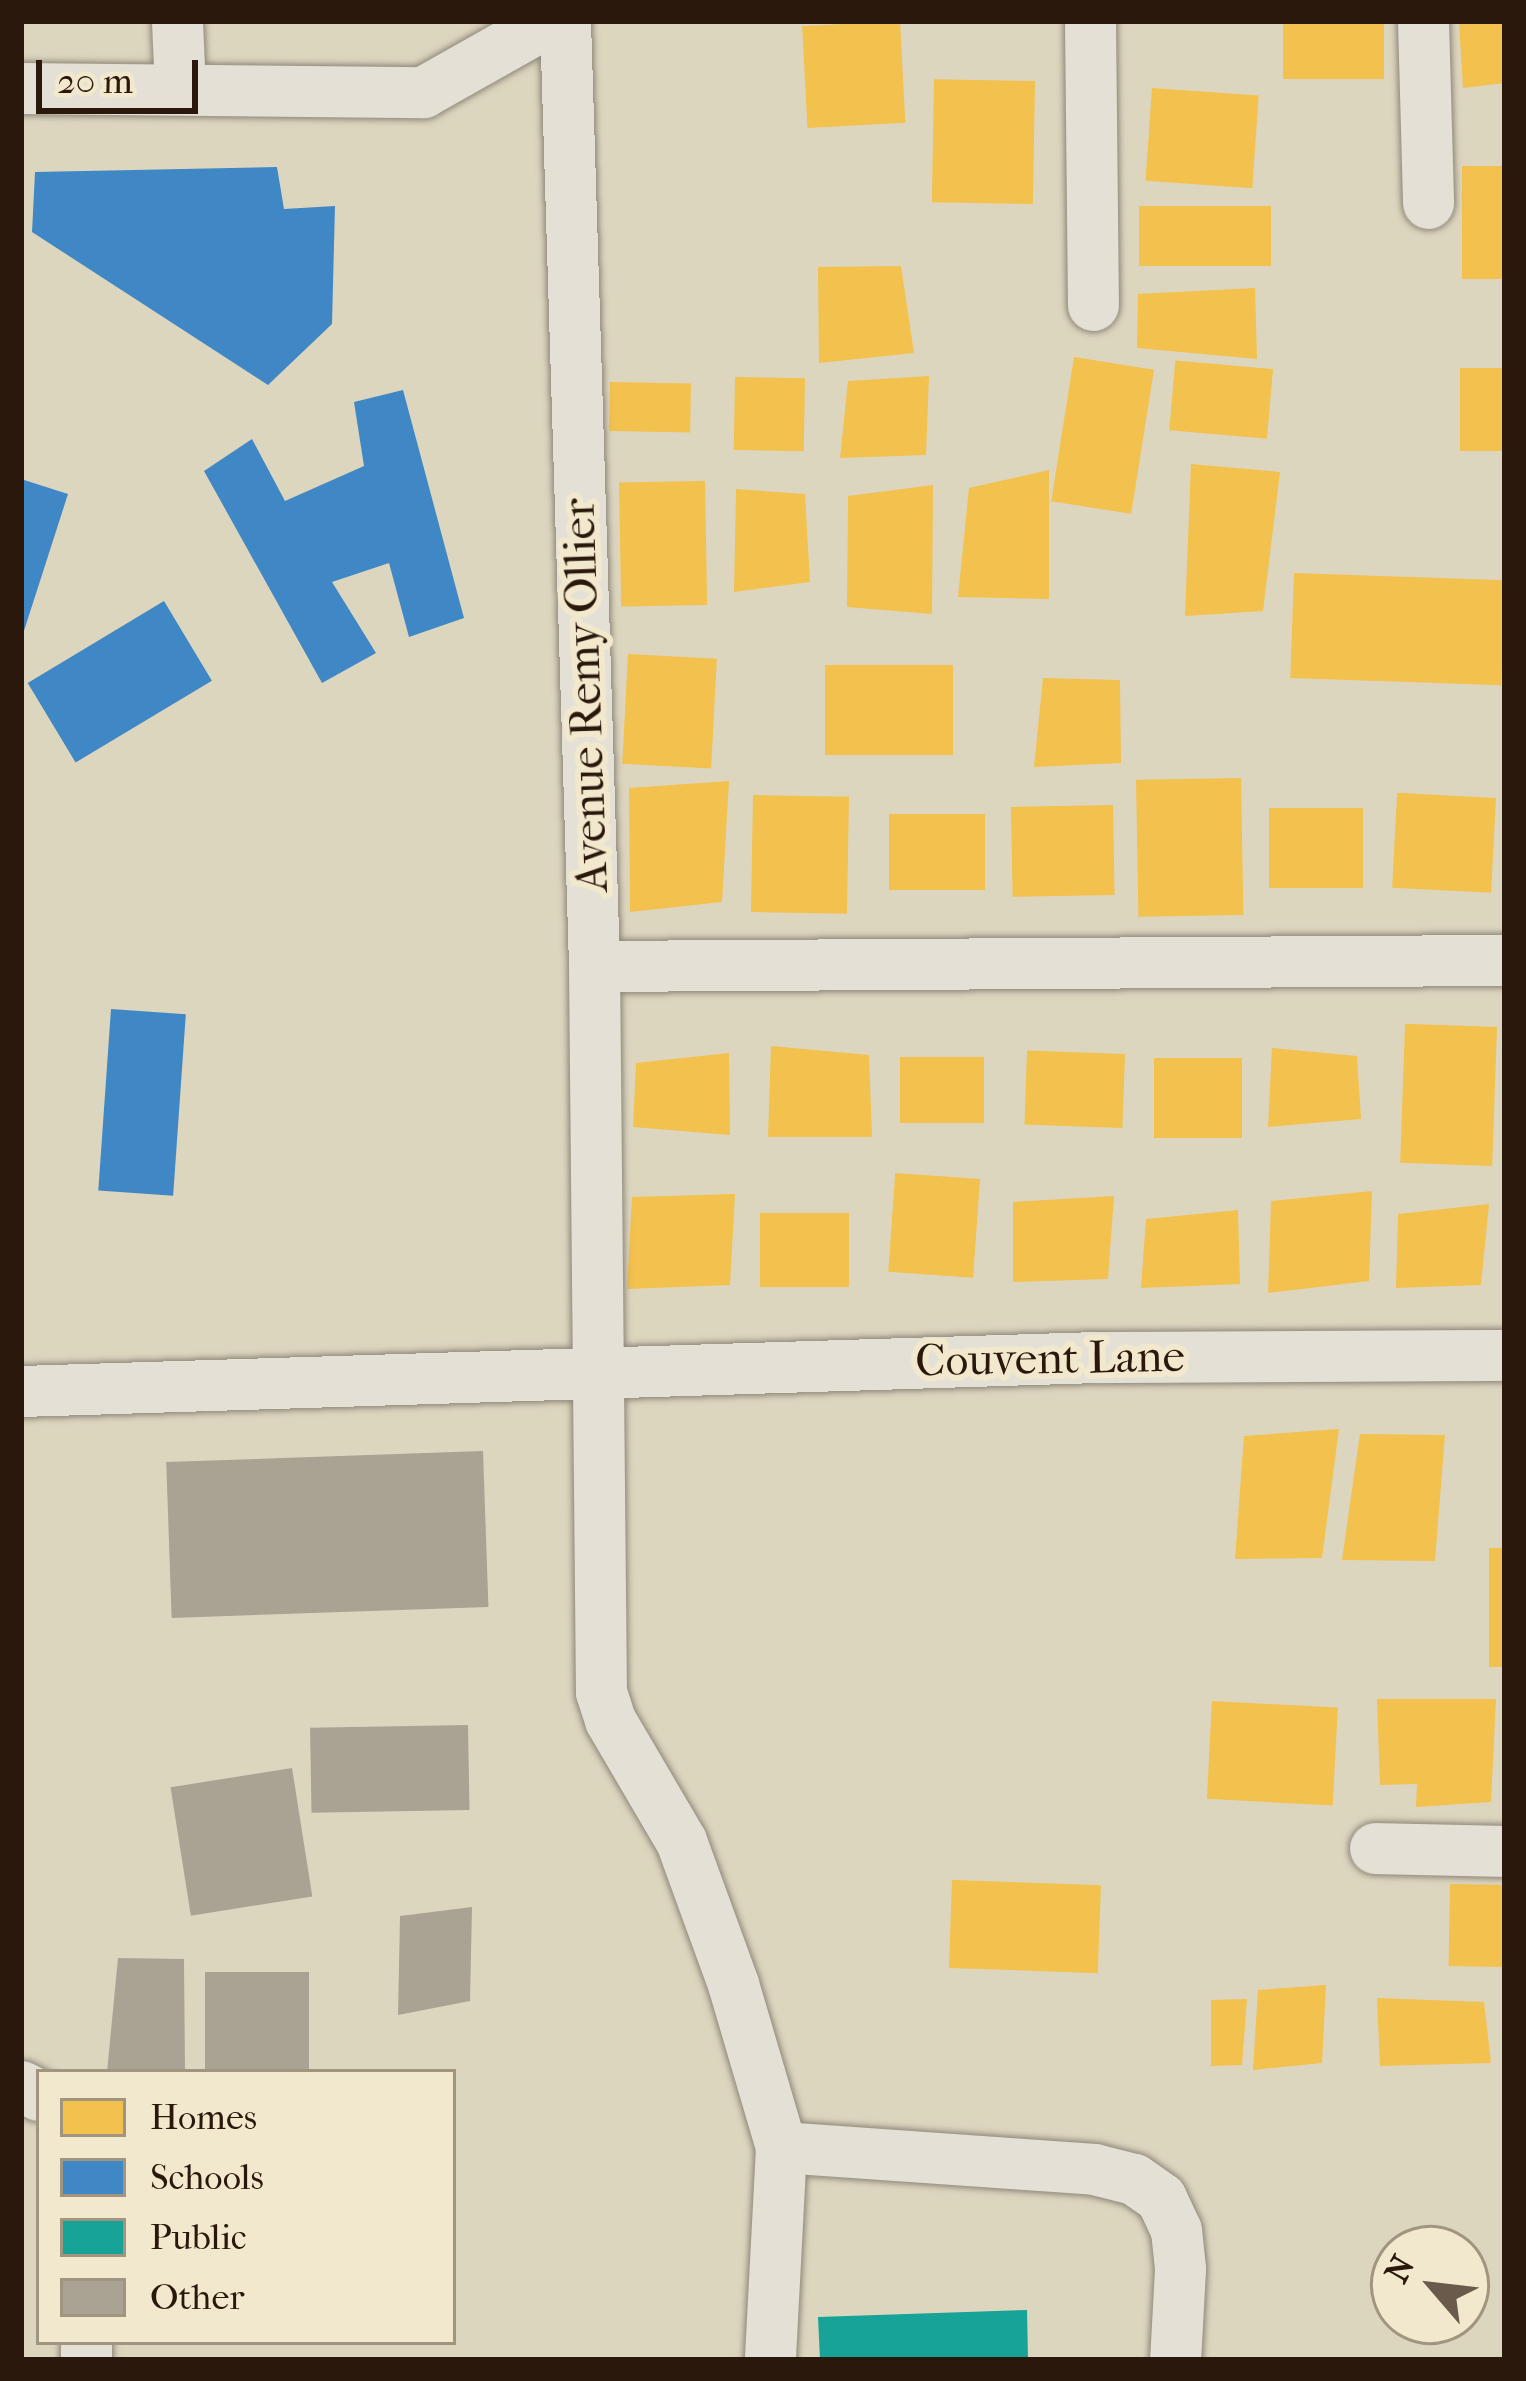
<!DOCTYPE html>
<html>
<head>
<meta charset="utf-8">
<style>
  body { margin:0 }
  #map { position:relative; width:1526px; height:2381px; overflow:hidden; background:#ddd6bf; font-family:"IM FELL French Canon",serif }
  div>[style] { position:absolute }
  .homes>* { inset:0; background:#f2c14e; transform-origin:0 0 }
  .schools>* { inset:0; background:#3f88c5; transform-origin:0 0 }
  .public>* { inset:0; background:#17a398 }
  .building>* { inset:0; background:#aaa394; transform-origin:0 0 }
  .roads { filter:drop-shadow(0 0 3px #8f887a) drop-shadow(0 0 3px #8f887a) }
  .minor>* { height:51px; margin:-25.5px; padding:0 25.5px; transform-origin:25.5px; border-radius:25.5px; background:#e4e0d5 }
  span { translate:-50% -50%; white-space:nowrap; text-align:center; line-height:1.15; -webkit-text-stroke:12px #f1e8cd; paint-order:stroke }
  .street-label { font-size:45px; color:#2b180c }
  .frame { position:absolute; inset:0; border:24px solid #2b180c; pointer-events:none }
  .legend { position:absolute; left:36px; top:2069px; width:420px; height:276px; box-sizing:border-box; background:#f1e8cd; border:3px solid #a29580; margin:0; padding:15px 21px; list-style:none; font-size:36px; color:#2b180c }
  .legend li { display:flex; align-items:center; gap:24px; height:60px }
  .legend b { width:60px; border:3px solid #a29580 }
  .north { position:absolute; left:1370px; top:2225px; width:120px; height:120px; box-sizing:border-box; background:#f1e8cd; border:3px solid #a29580; border-radius:50%; rotate:298deg; font-size:33px; font-weight:700; line-height:48px; text-align:center; color:#2b180c }
  .north::after { content:''; display:block; margin:auto; width:42px; height:54px; background:#695a4b; clip-path:polygon(50% 0,100% 100%,50% 72%,0 100%) }
  .scale { position:absolute; left:36px; top:60px; width:162px; height:54px; box-sizing:border-box; border:6px solid #2b180c; border-top:0; padding-left:15px; font-size:36px; line-height:42px; white-space:nowrap; color:#2b180c; -webkit-text-stroke:9px #f1e8cd; paint-order:stroke }
</style>
</head>
<body>
<div id="map">
  <div class="homes">
    <div style="left:900px;top:21px;width:102px;height:98px;rotate:87deg"></div>
    <div style="left:1283px;top:21px;width:101px;height:58px"></div>
    <div style="clip-path:polygon(1459px 21px,1505px 21px,1505px 83px,1463px 88px)"></div>
    <div style="left:1035px;top:81px;width:123px;height:101px;rotate:91deg"></div>
    <div style="left:1152px;top:88px;width:107px;height:93px;rotate:4deg"></div>
    <div style="left:1505px;top:166px;width:113px;height:43px;rotate:90deg"></div>
    <div style="left:1139px;top:206px;width:132px;height:60px"></div>
    <div style="clip-path:polygon(901px 266px,914px 353px,819px 363px,818px 267px)"></div>
    <div style="clip-path:polygon(1255px 288px,1257px 359px,1137px 348px,1138px 294px)"></div>
    <div style="left:1074px;top:357px;width:81px;height:146px;rotate:9deg"></div>
    <div style="left:1505px;top:368px;width:83px;height:45px;rotate:90deg"></div>
    <div style="left:1273px;top:369px;width:70px;height:98px;rotate:95deg"></div>
    <div style="clip-path:polygon(929px 376px,926px 455px,840px 458px,848px 381px)"></div>
    <div style="left:735px;top:377px;width:70px;height:73px;rotate:1deg"></div>
    <div style="left:610px;top:382px;width:81px;height:49px;rotate:1deg"></div>
    <div style="clip-path:polygon(1191px 464px,1280px 472px,1263px 611px,1185px 616px)"></div>
    <div style="clip-path:polygon(1049px 470px,1049px 599px,958px 597px,969px 488px)"></div>
    <div style="left:705px;top:481px;width:124px;height:86px;rotate:89deg"></div>
    <div style="clip-path:polygon(933px 485px,932px 614px,847px 607px,848px 496px)"></div>
    <div style="clip-path:polygon(736px 489px,805px 494px,810px 582px,734px 592px)"></div>
    <div style="left:1294px;top:573px;width:211px;height:105px;rotate:2deg"></div>
    <div style="left:628px;top:654px;width:89px;height:110px;rotate:3deg"></div>
    <div style="left:953px;top:665px;width:90px;height:128px;rotate:90deg"></div>
    <div style="clip-path:polygon(1043px 678px,1120px 680px,1121px 763px,1034px 767px)"></div>
    <div style="left:1241px;top:778px;width:137px;height:105px;rotate:89deg"></div>
    <div style="clip-path:polygon(729px 781px,722px 902px,630px 912px,629px 788px)"></div>
    <div style="left:753px;top:795px;width:96px;height:117px;rotate:1deg"></div>
    <div style="left:1496px;top:798px;width:95px;height:99px;rotate:93deg"></div>
    <div style="left:1113px;top:805px;width:90px;height:102px;rotate:89deg"></div>
    <div style="left:1363px;top:808px;width:80px;height:94px;rotate:90deg"></div>
    <div style="left:889px;top:814px;width:96px;height:76px"></div>
    <div style="left:1497px;top:1027px;width:139px;height:92px;rotate:92deg"></div>
    <div style="clip-path:polygon(771px 1046px,869px 1055px,872px 1137px,768px 1137px)"></div>
    <div style="clip-path:polygon(1272px 1048px,1357px 1056px,1361px 1119px,1268px 1127px)"></div>
    <div style="clip-path:polygon(729px 1053px,730px 1135px,633px 1127px,636px 1063px)"></div>
    <div style="left:1125px;top:1054px;width:74px;height:98px;rotate:92deg"></div>
    <div style="left:900px;top:1057px;width:84px;height:66px"></div>
    <div style="left:1154px;top:1058px;width:88px;height:80px"></div>
    <div style="left:980px;top:1179px;width:99px;height:85px;rotate:94deg"></div>
    <div style="clip-path:polygon(1372px 1191px,1369px 1281px,1268px 1293px,1271px 1201px)"></div>
    <div style="clip-path:polygon(735px 1194px,730px 1285px,627px 1289px,632px 1197px)"></div>
    <div style="clip-path:polygon(1114px 1196px,1108px 1279px,1013px 1282px,1013px 1202px)"></div>
    <div style="clip-path:polygon(1489px 1204px,1481px 1285px,1396px 1288px,1398px 1214px)"></div>
    <div style="clip-path:polygon(1238px 1210px,1240px 1284px,1141px 1288px,1146px 1219px)"></div>
    <div style="left:849px;top:1213px;width:74px;height:89px;rotate:90deg"></div>
    <div style="clip-path:polygon(1339px 1429px,1322px 1558px,1235px 1559px,1244px 1436px)"></div>
    <div style="clip-path:polygon(1360px 1434px,1445px 1435px,1435px 1561px,1342px 1560px)"></div>
    <div style="left:1489px;top:1548px;width:16px;height:119px"></div>
    <div style="clip-path:polygon(1377px 1699px,1496px 1699px,1491px 1802px,1416px 1807px,1417px 1784px,1380px 1785px)"></div>
    <div style="left:1212px;top:1701px;width:126px;height:98px;rotate:3deg"></div>
    <div style="left:952px;top:1880px;width:149px;height:88px;rotate:2deg"></div>
    <div style="left:1450px;top:1884px;width:55px;height:82px;rotate:1deg"></div>
    <div style="clip-path:polygon(1326px 1985px,1322px 2063px,1253px 2070px,1258px 1990px)"></div>
    <div style="clip-path:polygon(1377px 1998px,1484px 2002px,1491px 2063px,1380px 2066px)"></div>
    <div style="clip-path:polygon(1247px 1999px,1242px 2065px,1211px 2066px,1211px 2000px)"></div>
  </div>
  <div class="schools">
    <div style="clip-path:polygon(277px 167px,284px 209px,335px 206px,332px 324px,268px 385px,32px 232px,35px 172px)"></div>
    <div style="clip-path:polygon(403px 390px,464px 618px,409px 637px,389px 563px,332px 582px,376px 653px,322px 683px,204px 471px,252px 439px,285px 501px,364px 466px,354px 402px)"></div>
    <div style="clip-path:polygon(21px 479px,68px 494px,22px 637px,21px 637px)"></div>
    <div style="left:164px;top:601px;width:93px;height:159px;rotate:59deg"></div>
    <div style="left:111px;top:1009px;width:75px;height:182px;rotate:4deg"></div>
  </div>
  <div class="public">
    <div style="clip-path:polygon(1027px 2310px,1028px 2360px,820px 2360px,818px 2317px)"></div>
  </div>
  <div class="building">
    <div style="left:483px;top:1451px;width:156px;height:317px;rotate:88deg"></div>
    <div style="left:468px;top:1725px;width:85px;height:158px;rotate:89deg"></div>
    <div style="left:292px;top:1768px;width:130px;height:123px;rotate:81deg"></div>
    <div style="clip-path:polygon(472px 1907px,470px 2001px,398px 2015px,400px 1916px)"></div>
    <div style="clip-path:polygon(118px 1958px,184px 1959px,185px 2072px,107px 2072px)"></div>
    <div style="left:309px;top:1972px;width:100px;height:104px;rotate:90deg"></div>
  </div>
  <div class="roads">
    <div class="minor">
      <div style="left:177px;top:21px;width:68px;rotate:87.5deg"></div>
      <div style="left:565px;top:21px;width:945px;rotate:88.24deg"></div>
      <div style="left:594px;top:966px;width:726px;rotate:89.45deg"></div>
      <div style="left:601px;top:1692px;width:29px;rotate:72deg"></div>
      <div style="left:610px;top:1720px;width:140px;rotate:59.6deg"></div>
      <div style="left:681px;top:1841px;width:152px;rotate:70deg"></div>
      <div style="left:733px;top:1984px;width:170px;rotate:73.6deg"></div>
      <div style="left:781px;top:2147px;width:213px;rotate:93deg"></div>
      <div style="left:1090px;top:21px;width:284px;rotate:89.4deg"></div>
      <div style="left:1423px;top:21px;width:182px;rotate:88.4deg"></div>
      <div style="left:21px;top:88px;width:402px;rotate:0.6deg"></div>
      <div style="left:423px;top:92px;width:145px;rotate:-29.4deg"></div>
      <div style="left:594px;top:966px;width:911px;rotate:-0.38deg"></div>
      <div style="left:21px;top:1391px;width:1079px;rotate:-1.81deg"></div>
      <div style="left:1099px;top:1357px;width:406px;rotate:-0.3deg"></div>
      <div style="left:1375px;top:1848px;width:130px;rotate:1.3deg"></div>
      <div style="left:21px;top:2086px;width:20px;rotate:27deg"></div>
      <div style="left:781px;top:2147px;width:314px;rotate:4deg"></div>
      <div style="left:1094px;top:2169px;width:41px;rotate:14deg"></div>
      <div style="left:1134px;top:2179px;width:33px;rotate:35deg"></div>
      <div style="left:1161px;top:2198px;width:35px;rotate:65deg"></div>
      <div style="left:1176px;top:2230px;width:39px;rotate:84deg"></div>
      <div style="left:1180px;top:2269px;width:91px;rotate:93.1deg"></div>
      <div style="left:86px;top:2342px;width:18px;rotate:90deg"></div>
    </div>
  </div>
  <div class="street-label">
    <span style="left:586px;top:695px;rotate:-92deg">Avenue Remy Ollier</span>
    <span style="left:1050px;top:1359px;rotate:-1deg">Couvent Lane</span>
  </div>
  <div class="frame"></div>
  <ul class="legend">
  <li><b style="height:33px;background:#f2c14e"></b>Homes</li>
  <li><b style="height:33px;background:#3f88c5"></b>Schools</li>
  <li><b style="height:33px;background:#17a398"></b>Public</li>
  <li><b style="height:33px;background:#aaa394"></b>Other</li>
  </ul>
  <div class="north">N</div>
  <div class="scale">20 m</div>
</div>
</body>
</html>
